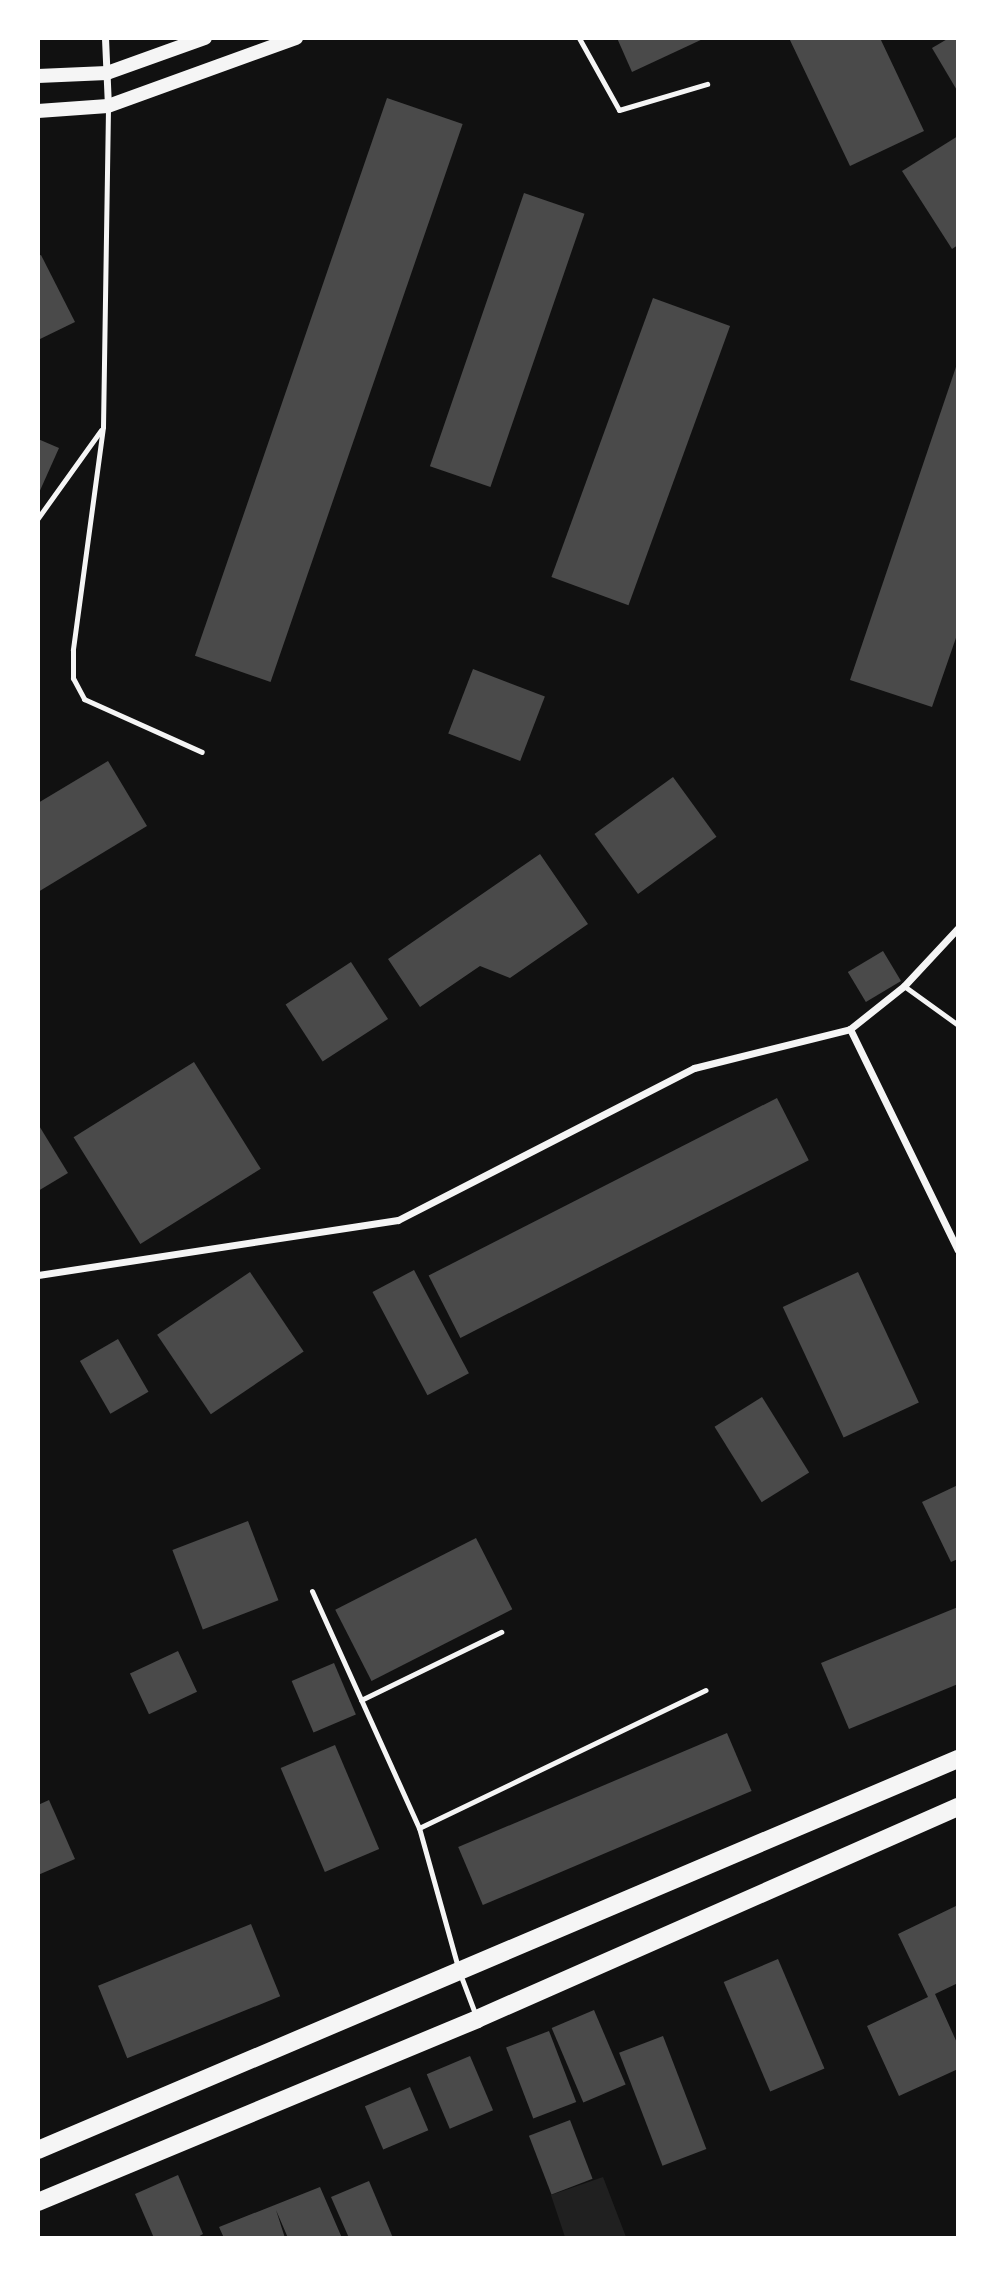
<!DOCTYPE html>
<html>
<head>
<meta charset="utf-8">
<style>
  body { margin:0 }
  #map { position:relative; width:996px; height:2276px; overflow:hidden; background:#111; font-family:Barlow,sans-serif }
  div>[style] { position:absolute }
  .green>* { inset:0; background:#202020 }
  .building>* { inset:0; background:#4a4a4a; transform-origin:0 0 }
  .service>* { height:5px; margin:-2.5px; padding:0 2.5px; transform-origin:2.5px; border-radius:2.5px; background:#f5f5f5 }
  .minor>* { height:7px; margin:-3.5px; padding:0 3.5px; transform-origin:3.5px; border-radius:3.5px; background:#f5f5f5 }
  .secondary>* { height:14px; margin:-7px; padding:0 7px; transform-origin:7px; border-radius:7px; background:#f5f5f5 }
  .primary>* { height:18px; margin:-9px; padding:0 9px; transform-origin:9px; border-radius:9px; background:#f5f5f5 }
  span { translate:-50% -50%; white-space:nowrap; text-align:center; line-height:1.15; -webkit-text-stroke:5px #fff; paint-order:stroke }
  .frame { position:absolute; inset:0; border:40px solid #fff; pointer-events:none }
</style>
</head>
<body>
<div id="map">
  <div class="green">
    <div style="clip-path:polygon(603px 2177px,626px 2237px,565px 2237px,551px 2195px)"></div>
  </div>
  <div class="building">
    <div style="clip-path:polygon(617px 38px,705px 38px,632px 72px)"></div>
    <div style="clip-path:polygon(789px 38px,880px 38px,924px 131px,850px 166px)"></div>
    <div style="clip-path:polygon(949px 38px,958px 38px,958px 92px,932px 48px)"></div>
    <div style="left:387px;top:98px;width:80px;height:590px;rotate:19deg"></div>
    <div style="clip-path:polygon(958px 136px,958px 245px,952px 249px,902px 171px)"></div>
    <div style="left:524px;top:193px;width:64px;height:289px;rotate:19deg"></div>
    <div style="clip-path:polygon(41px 255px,75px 322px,38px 340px,38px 256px)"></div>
    <div style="left:653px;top:298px;width:82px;height:297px;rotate:20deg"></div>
    <div style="clip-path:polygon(958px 361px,958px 632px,932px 707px,850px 680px)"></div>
    <div style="clip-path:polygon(38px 439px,59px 448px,38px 495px)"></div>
    <div style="left:473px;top:669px;width:77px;height:69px;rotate:21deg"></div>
    <div style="clip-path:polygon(108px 761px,147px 826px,38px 892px,38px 803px)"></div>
    <div style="left:673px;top:777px;width:74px;height:97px;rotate:54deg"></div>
    <div style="clip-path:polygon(540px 854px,588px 924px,510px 978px,480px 966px,420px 1007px,388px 959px)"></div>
    <div style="left:883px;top:951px;width:35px;height:41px;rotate:59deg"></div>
    <div style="left:351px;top:962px;width:68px;height:78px;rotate:57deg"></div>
    <div style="left:194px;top:1062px;width:126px;height:142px;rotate:58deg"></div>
    <div style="left:777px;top:1098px;width:70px;height:391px;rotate:63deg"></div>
    <div style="clip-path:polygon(38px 1124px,68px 1173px,38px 1191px)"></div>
    <div style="left:414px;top:1270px;width:117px;height:47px;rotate:62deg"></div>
    <div style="left:250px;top:1272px;width:96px;height:112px;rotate:56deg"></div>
    <div style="left:858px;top:1272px;width:144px;height:83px;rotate:65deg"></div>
    <div style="left:118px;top:1339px;width:61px;height:44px;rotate:60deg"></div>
    <div style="left:762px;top:1397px;width:89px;height:56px;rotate:58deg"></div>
    <div style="clip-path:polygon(958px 1485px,958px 1559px,951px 1562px,922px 1502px)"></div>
    <div style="left:248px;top:1521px;width:85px;height:81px;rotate:69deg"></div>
    <div style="left:476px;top:1538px;width:80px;height:158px;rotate:63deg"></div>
    <div style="clip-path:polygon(958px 1607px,958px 1684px,849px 1729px,821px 1663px)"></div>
    <div style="left:178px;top:1651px;width:45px;height:53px;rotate:65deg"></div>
    <div style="left:334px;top:1663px;width:56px;height:46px;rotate:67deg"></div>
    <div style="left:727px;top:1733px;width:63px;height:292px;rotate:67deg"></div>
    <div style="left:335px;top:1745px;width:113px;height:59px;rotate:67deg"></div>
    <div style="clip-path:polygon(49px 1800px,75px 1859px,38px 1875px,38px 1805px)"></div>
    <div style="clip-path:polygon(958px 1905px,958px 1983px,935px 1994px,958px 2045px,958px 2069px,899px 2096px,867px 2026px,928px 1997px,898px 1934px)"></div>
    <div style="left:251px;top:1924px;width:78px;height:165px;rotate:68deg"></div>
    <div style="left:778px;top:1959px;width:119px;height:59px;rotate:67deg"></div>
    <div style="left:594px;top:2010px;width:81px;height:46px;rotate:67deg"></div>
    <div style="left:549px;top:2031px;width:76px;height:46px;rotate:69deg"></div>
    <div style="left:663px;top:2036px;width:121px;height:47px;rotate:69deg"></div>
    <div style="left:470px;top:2056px;width:59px;height:47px;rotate:67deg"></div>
    <div style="left:410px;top:2087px;width:47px;height:49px;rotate:67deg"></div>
    <div style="left:570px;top:2120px;width:63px;height:44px;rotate:69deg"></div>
    <div style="clip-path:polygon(178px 2175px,203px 2234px,196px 2238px,154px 2238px,135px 2194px)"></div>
    <div style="clip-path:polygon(369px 2181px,393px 2238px,349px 2238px,331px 2197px)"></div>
    <div style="clip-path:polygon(320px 2187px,342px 2238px,288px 2238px,276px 2210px,285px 2238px,224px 2238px,219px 2227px)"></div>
  </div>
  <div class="service">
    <div style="left:579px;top:38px;width:82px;rotate:60.9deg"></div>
    <div style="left:619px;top:110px;width:92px;rotate:-16.5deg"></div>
    <div style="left:108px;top:109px;width:318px;rotate:90.9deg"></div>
    <div style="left:103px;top:427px;width:225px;rotate:97.7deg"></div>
    <div style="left:73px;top:650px;width:28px;rotate:90deg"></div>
    <div style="left:73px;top:678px;width:24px;rotate:62deg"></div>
    <div style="left:84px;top:699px;width:129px;rotate:24.2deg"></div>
    <div style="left:38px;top:518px;width:108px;rotate:-54.4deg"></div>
    <div style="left:904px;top:986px;width:67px;rotate:35.8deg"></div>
    <div style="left:312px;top:1591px;width:260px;rotate:65.7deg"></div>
    <div style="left:361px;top:1700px;width:156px;rotate:-25.9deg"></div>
    <div style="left:476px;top:2016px;width:48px;rotate:-110.7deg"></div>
    <div style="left:459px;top:1971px;width:148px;rotate:-105.6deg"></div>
    <div style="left:419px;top:1828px;width:318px;rotate:-25.7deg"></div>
  </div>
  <div class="minor">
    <div style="left:105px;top:38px;width:68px;rotate:87.5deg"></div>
    <div style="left:850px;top:1029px;width:246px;rotate:64deg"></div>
    <div style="left:38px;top:1275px;width:364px;rotate:-8.7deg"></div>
    <div style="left:398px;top:1220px;width:333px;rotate:-27.2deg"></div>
    <div style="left:694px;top:1068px;width:161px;rotate:-14deg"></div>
    <div style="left:850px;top:1029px;width:69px;rotate:-38.5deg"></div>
    <div style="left:904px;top:986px;width:79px;rotate:-47deg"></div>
  </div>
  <div class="secondary">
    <div style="left:38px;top:76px;width:69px;rotate:-2.5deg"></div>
    <div style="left:107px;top:73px;width:104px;rotate:-19.7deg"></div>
    <div style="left:38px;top:111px;width:70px;rotate:-4.1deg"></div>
    <div style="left:108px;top:106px;width:200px;rotate:-19.9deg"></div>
  </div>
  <div class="primary">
    <div style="left:38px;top:2150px;width:1000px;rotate:-23.03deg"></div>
    <div style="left:38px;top:2202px;width:476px;rotate:-22.6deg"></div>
    <div style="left:477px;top:2019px;width:526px;rotate:-23.79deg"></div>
  </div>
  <div class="frame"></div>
</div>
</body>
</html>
